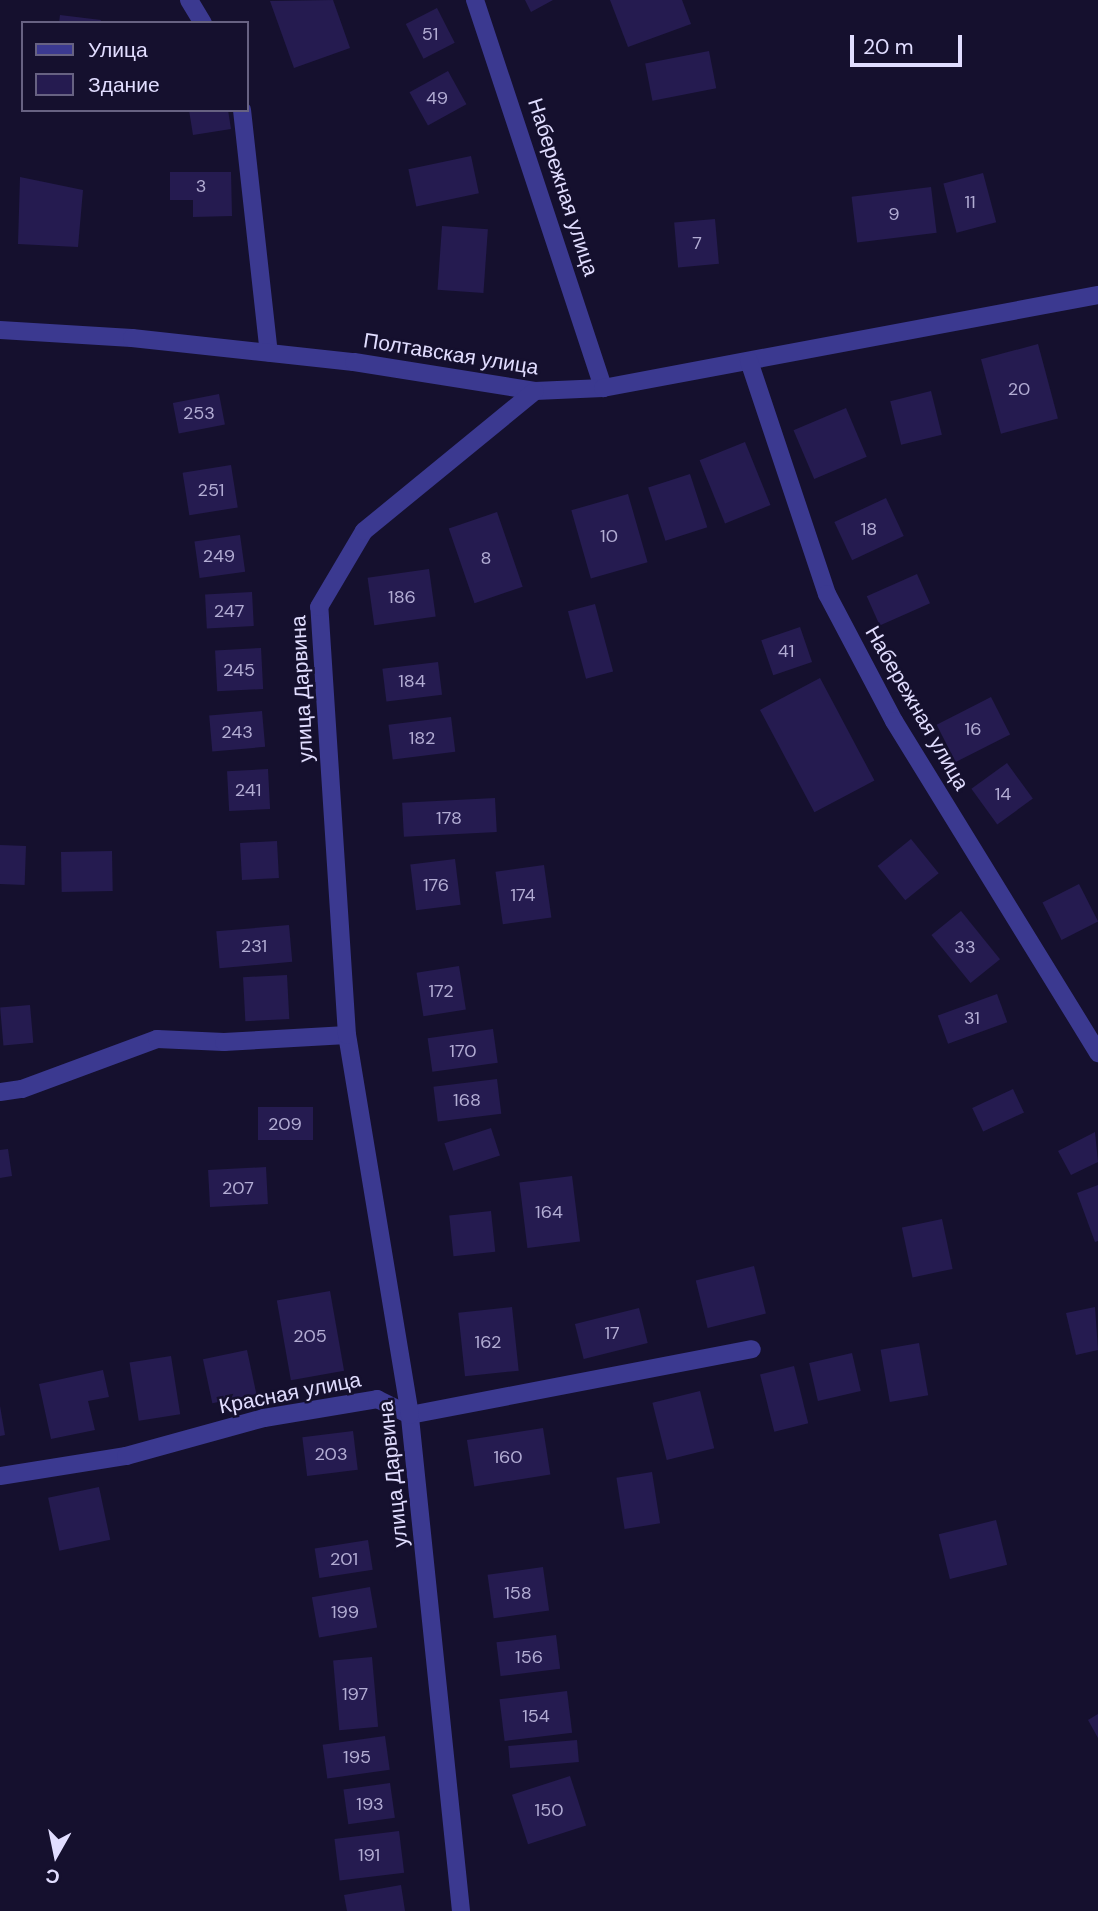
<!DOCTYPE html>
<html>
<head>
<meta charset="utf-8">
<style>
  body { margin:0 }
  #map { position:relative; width:1098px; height:1911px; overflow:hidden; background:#15102e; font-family:"DM Sans",sans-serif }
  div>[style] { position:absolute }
  .building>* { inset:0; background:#251b50; transform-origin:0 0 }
  .minor>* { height:18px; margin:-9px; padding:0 9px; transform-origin:9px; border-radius:9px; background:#3b3990 }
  span { translate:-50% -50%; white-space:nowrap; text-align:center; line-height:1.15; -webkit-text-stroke:5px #15102e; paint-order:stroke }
  .number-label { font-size:18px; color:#b2acd3 }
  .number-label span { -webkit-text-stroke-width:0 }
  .street-label { font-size:21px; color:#e1ddff }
  .legend { position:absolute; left:21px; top:21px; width:228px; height:91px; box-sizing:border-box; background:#15102e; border:2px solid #676282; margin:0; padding:9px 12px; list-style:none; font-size:21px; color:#e1ddff }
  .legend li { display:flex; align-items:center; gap:14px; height:35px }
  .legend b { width:35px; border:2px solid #676282 }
  .north { position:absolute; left:21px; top:1820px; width:70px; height:70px; -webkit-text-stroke:5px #15102e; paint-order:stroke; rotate:189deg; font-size:19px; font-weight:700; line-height:28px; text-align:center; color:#e1ddff }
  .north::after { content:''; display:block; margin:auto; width:24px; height:32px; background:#e1ddff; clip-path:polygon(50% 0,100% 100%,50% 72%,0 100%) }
  .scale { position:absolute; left:850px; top:35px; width:112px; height:32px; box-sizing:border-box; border:4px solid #e1ddff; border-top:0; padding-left:9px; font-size:21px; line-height:24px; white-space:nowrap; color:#e1ddff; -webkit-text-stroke:5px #15102e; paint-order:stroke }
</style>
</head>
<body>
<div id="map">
  <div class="building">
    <div style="clip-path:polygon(333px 0,350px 48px,294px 68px,270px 1px)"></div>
    <div style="clip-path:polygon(525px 0,553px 0,531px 12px)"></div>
    <div style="clip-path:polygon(610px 0,682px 0,691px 24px,628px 47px)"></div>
    <div style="left:437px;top:8px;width:39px;height:35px;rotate:63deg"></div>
    <div style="clip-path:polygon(60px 15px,101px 20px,100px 23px,59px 23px)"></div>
    <div style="left:709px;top:51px;width:38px;height:65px;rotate:79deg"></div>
    <div style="left:448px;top:71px;width:38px;height:44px;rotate:61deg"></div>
    <div style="clip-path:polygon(189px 110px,228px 110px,231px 129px,193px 135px)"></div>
    <div style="left:471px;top:156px;width:38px;height:64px;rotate:78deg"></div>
    <div style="clip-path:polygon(170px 172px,231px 172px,232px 216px,193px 217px,193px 200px,170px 200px)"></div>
    <div style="left:983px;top:173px;width:51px;height:41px;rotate:75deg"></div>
    <div style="clip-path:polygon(20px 177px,83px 190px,78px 247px,18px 244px)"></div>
    <div style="left:931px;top:187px;width:46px;height:80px;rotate:83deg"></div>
    <div style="left:715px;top:219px;width:45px;height:41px;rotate:85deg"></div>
    <div style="left:442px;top:226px;width:46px;height:64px;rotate:4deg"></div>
    <div style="left:1038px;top:344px;width:77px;height:59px;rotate:75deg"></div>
    <div style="left:931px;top:391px;width:45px;height:42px;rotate:76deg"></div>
    <div style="left:219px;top:394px;width:31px;height:47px;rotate:79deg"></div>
    <div style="left:846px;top:408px;width:53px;height:57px;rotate:67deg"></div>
    <div style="left:745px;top:442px;width:68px;height:49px;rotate:68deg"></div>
    <div style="left:231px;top:465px;width:43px;height:49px;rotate:81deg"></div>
    <div style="left:690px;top:474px;width:56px;height:44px;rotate:72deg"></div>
    <div style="left:628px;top:494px;width:71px;height:59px;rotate:74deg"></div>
    <div style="left:886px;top:498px;width:42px;height:57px;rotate:65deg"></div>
    <div style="left:497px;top:512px;width:79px;height:51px;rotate:71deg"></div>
    <div style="left:240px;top:535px;width:37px;height:46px;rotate:82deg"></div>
    <div style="left:429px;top:569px;width:48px;height:62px;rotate:82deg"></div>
    <div style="left:917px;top:574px;width:32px;height:55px;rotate:66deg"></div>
    <div style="left:252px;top:592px;width:34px;height:47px;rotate:87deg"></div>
    <div style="left:595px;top:604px;width:70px;height:28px;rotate:75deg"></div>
    <div style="left:800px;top:627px;width:37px;height:41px;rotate:71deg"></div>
    <div style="left:261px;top:648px;width:41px;height:46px;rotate:87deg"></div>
    <div style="left:438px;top:662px;width:33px;height:56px;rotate:83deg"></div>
    <div style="left:820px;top:678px;width:116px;height:68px;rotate:62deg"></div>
    <div style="left:991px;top:697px;width:42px;height:61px;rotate:63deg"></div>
    <div style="left:262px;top:711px;width:36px;height:53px;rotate:85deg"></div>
    <div style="left:451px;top:717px;width:35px;height:63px;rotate:83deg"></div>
    <div style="left:1007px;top:763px;width:44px;height:44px;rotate:54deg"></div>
    <div style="left:268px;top:769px;width:40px;height:41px;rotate:87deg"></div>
    <div style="left:495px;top:798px;width:34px;height:93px;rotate:87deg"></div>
    <div style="left:911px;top:839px;width:44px;height:43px;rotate:51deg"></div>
    <div style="left:277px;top:841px;width:37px;height:37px;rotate:87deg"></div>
    <div style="left:0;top:845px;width:26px;height:39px;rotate:2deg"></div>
    <div style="left:112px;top:851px;width:40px;height:51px;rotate:89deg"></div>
    <div style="left:455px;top:859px;width:46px;height:45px;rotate:83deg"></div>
    <div style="left:544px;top:865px;width:53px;height:49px;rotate:82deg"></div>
    <div style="left:1079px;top:884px;width:42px;height:41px;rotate:63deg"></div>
    <div style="left:961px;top:911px;width:62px;height:38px;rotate:51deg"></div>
    <div style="left:289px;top:925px;width:37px;height:73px;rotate:85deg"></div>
    <div style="left:459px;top:966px;width:44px;height:43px;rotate:81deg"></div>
    <div style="left:287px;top:975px;width:44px;height:44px;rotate:87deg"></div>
    <div style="left:997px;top:994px;width:30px;height:63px;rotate:70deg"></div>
    <div style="left:30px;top:1005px;width:38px;height:30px;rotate:85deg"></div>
    <div style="left:493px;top:1029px;width:34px;height:66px;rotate:82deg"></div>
    <div style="left:497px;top:1079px;width:35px;height:64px;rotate:83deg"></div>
    <div style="left:1013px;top:1089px;width:26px;height:45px;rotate:65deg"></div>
    <div style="left:313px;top:1107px;width:33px;height:55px;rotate:90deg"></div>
    <div style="left:491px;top:1128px;width:29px;height:49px;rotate:72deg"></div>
    <div style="clip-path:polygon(1095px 1132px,1098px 1162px,1071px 1175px,1058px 1151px)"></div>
    <div style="clip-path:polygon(8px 1149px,12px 1176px,0 1178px,0 1150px)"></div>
    <div style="left:266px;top:1167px;width:37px;height:58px;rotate:87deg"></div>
    <div style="left:572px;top:1176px;width:66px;height:53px;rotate:83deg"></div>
    <div style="clip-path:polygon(1098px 1185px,1098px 1241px,1095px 1242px,1077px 1193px)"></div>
    <div style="left:491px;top:1211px;width:41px;height:42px;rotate:84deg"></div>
    <div style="left:942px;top:1219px;width:51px;height:41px;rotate:78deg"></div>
    <div style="left:754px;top:1266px;width:49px;height:60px;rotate:76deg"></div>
    <div style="left:330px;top:1291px;width:81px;height:54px;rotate:80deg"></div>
    <div style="left:512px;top:1307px;width:64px;height:54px;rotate:84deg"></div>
    <div style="clip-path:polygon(1095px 1307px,1098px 1350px,1076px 1355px,1066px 1313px)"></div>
    <div style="left:639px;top:1308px;width:36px;height:66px;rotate:76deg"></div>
    <div style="left:919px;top:1343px;width:53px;height:39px;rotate:80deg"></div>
    <div style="left:247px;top:1350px;width:45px;height:45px;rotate:78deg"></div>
    <div style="left:852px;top:1353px;width:39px;height:44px;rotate:77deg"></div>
    <div style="left:171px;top:1356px;width:59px;height:42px;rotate:81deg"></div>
    <div style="left:794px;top:1366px;width:59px;height:35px;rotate:76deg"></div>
    <div style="clip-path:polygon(103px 1370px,109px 1397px,88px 1401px,95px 1430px,51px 1439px,39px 1384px)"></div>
    <div style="left:700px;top:1391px;width:59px;height:49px;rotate:76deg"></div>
    <div style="clip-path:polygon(0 1406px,5px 1435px,0 1436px)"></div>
    <div style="left:543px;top:1428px;width:47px;height:77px;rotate:81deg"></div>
    <div style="left:353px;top:1431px;width:39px;height:51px;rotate:83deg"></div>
    <div style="left:652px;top:1472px;width:52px;height:36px;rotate:81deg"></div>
    <div style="left:99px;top:1487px;width:54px;height:52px;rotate:78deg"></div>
    <div style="left:996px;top:1520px;width:46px;height:59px;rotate:76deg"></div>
    <div style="left:368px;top:1540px;width:30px;height:54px;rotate:81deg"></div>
    <div style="left:543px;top:1567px;width:44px;height:56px;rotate:82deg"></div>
    <div style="left:370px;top:1587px;width:41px;height:59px;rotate:80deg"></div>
    <div style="left:556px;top:1635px;width:34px;height:60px;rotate:83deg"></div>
    <div style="left:372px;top:1657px;width:70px;height:39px;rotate:85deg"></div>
    <div style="left:567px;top:1691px;width:42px;height:68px;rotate:83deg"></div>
    <div style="clip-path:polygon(1098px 1714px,1098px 1738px,1088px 1720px)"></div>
    <div style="left:385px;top:1736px;width:34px;height:63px;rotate:82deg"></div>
    <div style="left:577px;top:1740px;width:22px;height:69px;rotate:85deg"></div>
    <div style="left:570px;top:1776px;width:52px;height:61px;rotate:72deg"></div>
    <div style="left:390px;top:1783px;width:35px;height:47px;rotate:82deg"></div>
    <div style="left:399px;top:1831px;width:42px;height:65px;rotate:83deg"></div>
    <div style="clip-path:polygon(401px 1885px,405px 1911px,347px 1911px,344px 1895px)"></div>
  </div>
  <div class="minor">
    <div style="left:189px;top:0;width:27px;rotate:59deg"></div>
    <div style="left:475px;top:0;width:409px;rotate:71.7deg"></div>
    <div style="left:242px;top:110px;width:244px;rotate:83.7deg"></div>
    <div style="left:0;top:330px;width:132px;rotate:3.5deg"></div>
    <div style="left:132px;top:338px;width:223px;rotate:6.2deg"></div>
    <div style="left:354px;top:362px;width:183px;rotate:9.1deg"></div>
    <div style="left:535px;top:391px;width:68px;rotate:-2.5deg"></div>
    <div style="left:603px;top:388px;width:504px;rotate:-10.64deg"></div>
    <div style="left:749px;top:361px;width:246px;rotate:71.5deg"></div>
    <div style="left:827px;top:594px;width:144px;rotate:62.2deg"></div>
    <div style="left:894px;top:721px;width:390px;rotate:58.4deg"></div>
    <div style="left:0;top:1092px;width:22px;rotate:-8deg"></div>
    <div style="left:22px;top:1089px;width:144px;rotate:-20.3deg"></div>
    <div style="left:157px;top:1039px;width:67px;rotate:2.6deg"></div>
    <div style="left:224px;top:1042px;width:123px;rotate:-3.3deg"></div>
    <div style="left:0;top:1476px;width:128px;rotate:-9deg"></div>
    <div style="left:126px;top:1456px;width:143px;rotate:-15.4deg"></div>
    <div style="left:264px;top:1418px;width:115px;rotate:-9.5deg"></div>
    <div style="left:377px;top:1399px;width:37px;rotate:26deg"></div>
    <div style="left:410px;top:1415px;width:348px;rotate:-10.9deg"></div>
    <div style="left:461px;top:1911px;width:499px;rotate:-95.9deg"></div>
    <div style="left:410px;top:1415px;width:385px;rotate:-99.4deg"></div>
    <div style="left:347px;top:1035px;width:429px;rotate:-93.7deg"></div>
    <div style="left:319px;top:607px;width:88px;rotate:-59.4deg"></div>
    <div style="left:364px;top:531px;width:221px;rotate:-39.3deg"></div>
  </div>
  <div class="number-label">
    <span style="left:430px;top:34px">51</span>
    <span style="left:437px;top:98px">49</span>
    <span style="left:201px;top:186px">3</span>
    <span style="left:970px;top:202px">11</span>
    <span style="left:894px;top:214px">9</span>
    <span style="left:697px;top:243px">7</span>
    <span style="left:1019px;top:389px">20</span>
    <span style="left:199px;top:413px">253</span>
    <span style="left:211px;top:490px">251</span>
    <span style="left:869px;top:529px">18</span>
    <span style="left:609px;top:536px">10</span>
    <span style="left:219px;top:556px">249</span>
    <span style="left:486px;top:558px">8</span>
    <span style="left:402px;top:597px">186</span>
    <span style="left:229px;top:611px">247</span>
    <span style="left:786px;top:651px">41</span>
    <span style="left:239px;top:670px">245</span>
    <span style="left:412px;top:681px">184</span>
    <span style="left:973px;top:729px">16</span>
    <span style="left:237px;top:732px">243</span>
    <span style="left:422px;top:738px">182</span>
    <span style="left:248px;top:790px">241</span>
    <span style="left:1003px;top:794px">14</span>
    <span style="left:449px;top:818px">178</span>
    <span style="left:436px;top:885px">176</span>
    <span style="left:523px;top:895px">174</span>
    <span style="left:254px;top:946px">231</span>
    <span style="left:965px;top:947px">33</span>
    <span style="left:441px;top:991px">172</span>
    <span style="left:972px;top:1018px">31</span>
    <span style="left:463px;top:1051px">170</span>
    <span style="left:467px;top:1100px">168</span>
    <span style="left:285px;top:1124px">209</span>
    <span style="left:238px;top:1188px">207</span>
    <span style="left:549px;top:1212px">164</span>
    <span style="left:612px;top:1333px">17</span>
    <span style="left:310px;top:1336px">205</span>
    <span style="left:488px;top:1342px">162</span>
    <span style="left:331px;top:1454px">203</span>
    <span style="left:508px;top:1457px">160</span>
    <span style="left:344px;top:1559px">201</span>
    <span style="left:518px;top:1593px">158</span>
    <span style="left:345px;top:1612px">199</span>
    <span style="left:529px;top:1657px">156</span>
    <span style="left:355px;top:1694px">197</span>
    <span style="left:536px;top:1716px">154</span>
    <span style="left:357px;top:1757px">195</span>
    <span style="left:370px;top:1804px">193</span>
    <span style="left:549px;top:1810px">150</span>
    <span style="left:369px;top:1855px">191</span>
  </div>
  <div class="street-label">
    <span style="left:563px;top:187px;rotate:72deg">Набережная улица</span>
    <span style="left:451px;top:354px;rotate:9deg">Полтавская улица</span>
    <span style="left:302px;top:689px;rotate:-93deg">улица Дарвина</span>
    <span style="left:917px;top:708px;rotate:60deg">Набережная улица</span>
    <span style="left:290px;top:1393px;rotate:-11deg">Красная улица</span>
    <span style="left:393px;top:1474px;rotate:-96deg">улица Дарвина</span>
  </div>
  <ul class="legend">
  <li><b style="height:9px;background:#3b3990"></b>Улица</li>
  <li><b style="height:19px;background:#251b50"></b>Здание</li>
  </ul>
  <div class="north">С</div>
  <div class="scale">20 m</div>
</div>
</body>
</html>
